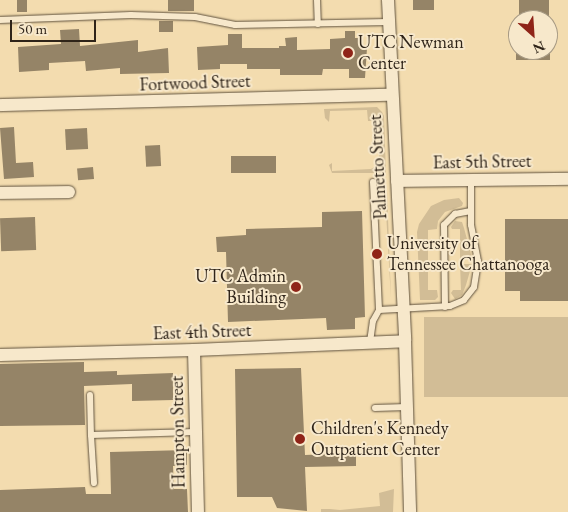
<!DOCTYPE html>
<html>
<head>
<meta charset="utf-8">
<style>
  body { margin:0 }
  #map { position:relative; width:568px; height:512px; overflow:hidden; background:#f3dcaf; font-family:"EB Garamond",serif }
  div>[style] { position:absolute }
  .green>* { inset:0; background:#d2bd96; transform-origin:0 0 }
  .building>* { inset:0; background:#958467; transform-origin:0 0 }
  .roads { filter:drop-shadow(0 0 1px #60523e) drop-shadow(0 0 1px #60523e) }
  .lane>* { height:6px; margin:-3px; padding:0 3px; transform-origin:3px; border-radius:3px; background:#f7e8cb }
  .street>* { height:12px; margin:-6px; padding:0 6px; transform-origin:6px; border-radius:6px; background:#f7e8cb }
  .dots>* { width:14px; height:14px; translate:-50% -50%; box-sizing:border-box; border:2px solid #f7e8cb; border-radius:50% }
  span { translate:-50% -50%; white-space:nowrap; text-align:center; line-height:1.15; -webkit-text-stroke:4px #f7e8cb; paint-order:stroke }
  .poi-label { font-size:18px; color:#2f2419 }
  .left { translate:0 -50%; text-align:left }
  .right { translate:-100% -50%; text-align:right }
  .street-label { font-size:18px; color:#2f2419 }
  .north { position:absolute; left:508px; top:10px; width:50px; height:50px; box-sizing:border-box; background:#f7e8cb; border:1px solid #a79a84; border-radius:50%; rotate:154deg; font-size:14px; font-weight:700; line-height:20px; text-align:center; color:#2f2419 }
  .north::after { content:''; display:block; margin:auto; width:18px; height:22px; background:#8f2418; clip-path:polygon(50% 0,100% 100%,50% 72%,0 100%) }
  .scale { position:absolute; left:10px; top:20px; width:86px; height:22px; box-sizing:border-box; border:2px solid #2f2419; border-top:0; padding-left:6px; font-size:15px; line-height:18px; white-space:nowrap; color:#2f2419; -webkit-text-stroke:4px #f7e8cb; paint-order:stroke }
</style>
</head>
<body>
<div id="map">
  <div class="green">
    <div style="clip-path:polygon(377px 107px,382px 112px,384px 116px,386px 173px,332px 173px,329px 165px,332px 163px,332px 171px,371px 169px,376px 166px,379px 158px,378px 121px,368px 121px,367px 110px,330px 111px,329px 122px,325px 118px,324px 109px)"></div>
    <div style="clip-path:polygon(387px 190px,391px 299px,386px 212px,378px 204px,378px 191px)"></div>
    <div style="clip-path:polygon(459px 198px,463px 203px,462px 206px,445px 212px,438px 221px,437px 229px,428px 230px,428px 290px,437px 290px,438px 297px,435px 300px,420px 300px,417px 232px,419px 224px,431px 206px,444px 200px)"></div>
    <div style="clip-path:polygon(455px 221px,462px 222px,464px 228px,472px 258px,460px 259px,460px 229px,452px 229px,451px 227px)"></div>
    <div style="clip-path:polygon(460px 264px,472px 264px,466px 285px,462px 295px,455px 299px,451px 293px,453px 290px,461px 290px)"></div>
    <div style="left:568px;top:317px;width:80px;height:144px;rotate:90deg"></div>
    <div style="clip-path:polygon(394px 489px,393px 512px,321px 512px,321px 509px,330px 509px,340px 510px,380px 506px,379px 493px)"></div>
  </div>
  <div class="building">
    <div style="left:17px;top:0;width:10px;height:12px"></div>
    <div style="left:168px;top:0;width:26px;height:11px"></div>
    <div style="left:413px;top:0;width:21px;height:10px"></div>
    <div style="left:519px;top:0;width:30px;height:20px"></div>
    <div style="left:159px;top:21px;width:14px;height:11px"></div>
    <div style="clip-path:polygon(79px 29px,80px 46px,138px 40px,138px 52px,168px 48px,169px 73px,120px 74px,120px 68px,86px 71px,85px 61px,49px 63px,49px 70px,19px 72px,18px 47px,61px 44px,60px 30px)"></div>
    <div style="clip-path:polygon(345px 31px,355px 31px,355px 38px,360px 38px,360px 48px,367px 48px,365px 78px,349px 78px,349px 69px,323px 69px,322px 75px,280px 75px,280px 69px,247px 69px,247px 64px,220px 64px,220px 69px,198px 70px,197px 47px,228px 45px,228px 34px,242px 34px,242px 48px,279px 48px,279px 46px,286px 46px,285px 38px,297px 37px,297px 50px,330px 49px,330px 39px,345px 38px)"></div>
    <div style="left:516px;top:50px;width:34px;height:10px"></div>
    <div style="clip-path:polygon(14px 127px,16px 163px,33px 162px,34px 177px,4px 179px,0 128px)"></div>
    <div style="left:87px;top:128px;width:21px;height:22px;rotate:87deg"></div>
    <div style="left:160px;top:145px;width:21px;height:15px;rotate:87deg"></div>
    <div style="left:276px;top:156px;width:17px;height:45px;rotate:90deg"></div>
    <div style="left:93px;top:167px;width:12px;height:16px;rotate:85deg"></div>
    <div style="clip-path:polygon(362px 211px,365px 317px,355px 318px,355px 329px,327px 330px,326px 318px,228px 322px,226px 252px,217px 252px,216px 237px,246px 235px,246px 229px,322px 227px,322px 212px)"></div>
    <div style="left:35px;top:217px;width:33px;height:35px;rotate:88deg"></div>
    <div style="clip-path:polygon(505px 219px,568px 219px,568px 301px,520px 301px,520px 291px,505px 291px)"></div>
    <div style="clip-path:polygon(84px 362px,84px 372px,117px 371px,117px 375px,173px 373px,173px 400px,132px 401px,132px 384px,84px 386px,85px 425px,0 426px,0 364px)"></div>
    <div style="clip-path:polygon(301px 368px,305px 455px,356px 453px,356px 466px,305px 467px,307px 511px,277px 508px,272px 497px,237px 497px,235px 369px)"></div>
    <div style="clip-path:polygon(187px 450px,187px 465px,173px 466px,174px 489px,187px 489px,188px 512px,0 512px,0 490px,85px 487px,86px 494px,111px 494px,110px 452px)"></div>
  </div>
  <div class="roads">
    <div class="lane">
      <div style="left:317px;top:0;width:24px;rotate:88deg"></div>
      <div style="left:0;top:20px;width:131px;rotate:-2.2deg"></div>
      <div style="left:131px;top:15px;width:64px;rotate:1.8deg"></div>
      <div style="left:195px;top:17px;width:41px;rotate:11.3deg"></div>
      <div style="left:235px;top:25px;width:153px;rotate:-1.1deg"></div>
      <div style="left:373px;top:182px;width:128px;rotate:87.3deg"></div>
      <div style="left:445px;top:307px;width:82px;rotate:-90.7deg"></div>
      <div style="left:444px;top:225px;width:16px;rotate:-45deg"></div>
      <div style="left:455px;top:214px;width:16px;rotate:-11deg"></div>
      <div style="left:370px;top:342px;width:21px;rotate:-82deg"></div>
      <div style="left:373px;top:321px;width:13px;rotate:-61deg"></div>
      <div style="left:379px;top:310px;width:71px;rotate:-3.2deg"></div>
      <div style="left:450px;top:306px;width:15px;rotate:-23deg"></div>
      <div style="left:464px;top:300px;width:16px;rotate:-52deg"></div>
      <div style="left:474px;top:287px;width:26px;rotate:-81deg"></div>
      <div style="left:478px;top:261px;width:37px;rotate:-101deg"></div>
      <div style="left:471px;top:225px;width:45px;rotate:-90deg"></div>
      <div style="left:90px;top:395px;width:40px;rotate:88.6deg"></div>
      <div style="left:375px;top:408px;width:32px;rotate:-2deg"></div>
      <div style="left:94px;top:483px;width:48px;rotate:-93.6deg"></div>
      <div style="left:91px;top:435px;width:104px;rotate:-1.7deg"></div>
    </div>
    <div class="street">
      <div style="left:388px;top:0;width:341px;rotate:87.1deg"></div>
      <div style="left:405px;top:341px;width:171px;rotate:88.3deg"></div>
      <div style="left:0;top:105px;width:391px;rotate:-1.5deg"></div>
      <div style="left:397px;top:181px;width:171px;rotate:-0.7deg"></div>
      <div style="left:0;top:193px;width:69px;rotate:-0.8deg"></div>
      <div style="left:194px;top:350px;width:162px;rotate:88.6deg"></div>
      <div style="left:0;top:355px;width:194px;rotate:-1.5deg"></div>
      <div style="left:194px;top:350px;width:211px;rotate:-2.4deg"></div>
    </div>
  </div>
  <div class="dots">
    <div style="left:348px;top:53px;background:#8f2418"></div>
    <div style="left:377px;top:254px;background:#8f2418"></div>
    <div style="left:296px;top:287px;background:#8f2418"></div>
    <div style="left:300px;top:439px;background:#8f2418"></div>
  </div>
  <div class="poi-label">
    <span class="left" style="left:358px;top:53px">UTC Newman<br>Center</span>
    <span class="left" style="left:387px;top:254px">University of<br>Tennessee Chattanooga</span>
    <span class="right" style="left:286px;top:287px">UTC Admin<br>Building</span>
    <span class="left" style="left:311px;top:439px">Children's Kennedy<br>Outpatient Center</span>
  </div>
  <div class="street-label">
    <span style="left:195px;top:83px;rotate:-2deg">Fortwood Street</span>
    <span style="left:482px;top:162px;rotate:-1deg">East 5th Street</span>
    <span style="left:378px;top:167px;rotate:-93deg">Palmetto Street</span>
    <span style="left:202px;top:332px;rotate:-2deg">East 4th Street</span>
    <span style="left:178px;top:432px;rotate:-91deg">Hampton Street</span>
  </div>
  <div class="north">N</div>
  <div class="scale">50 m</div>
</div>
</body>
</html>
